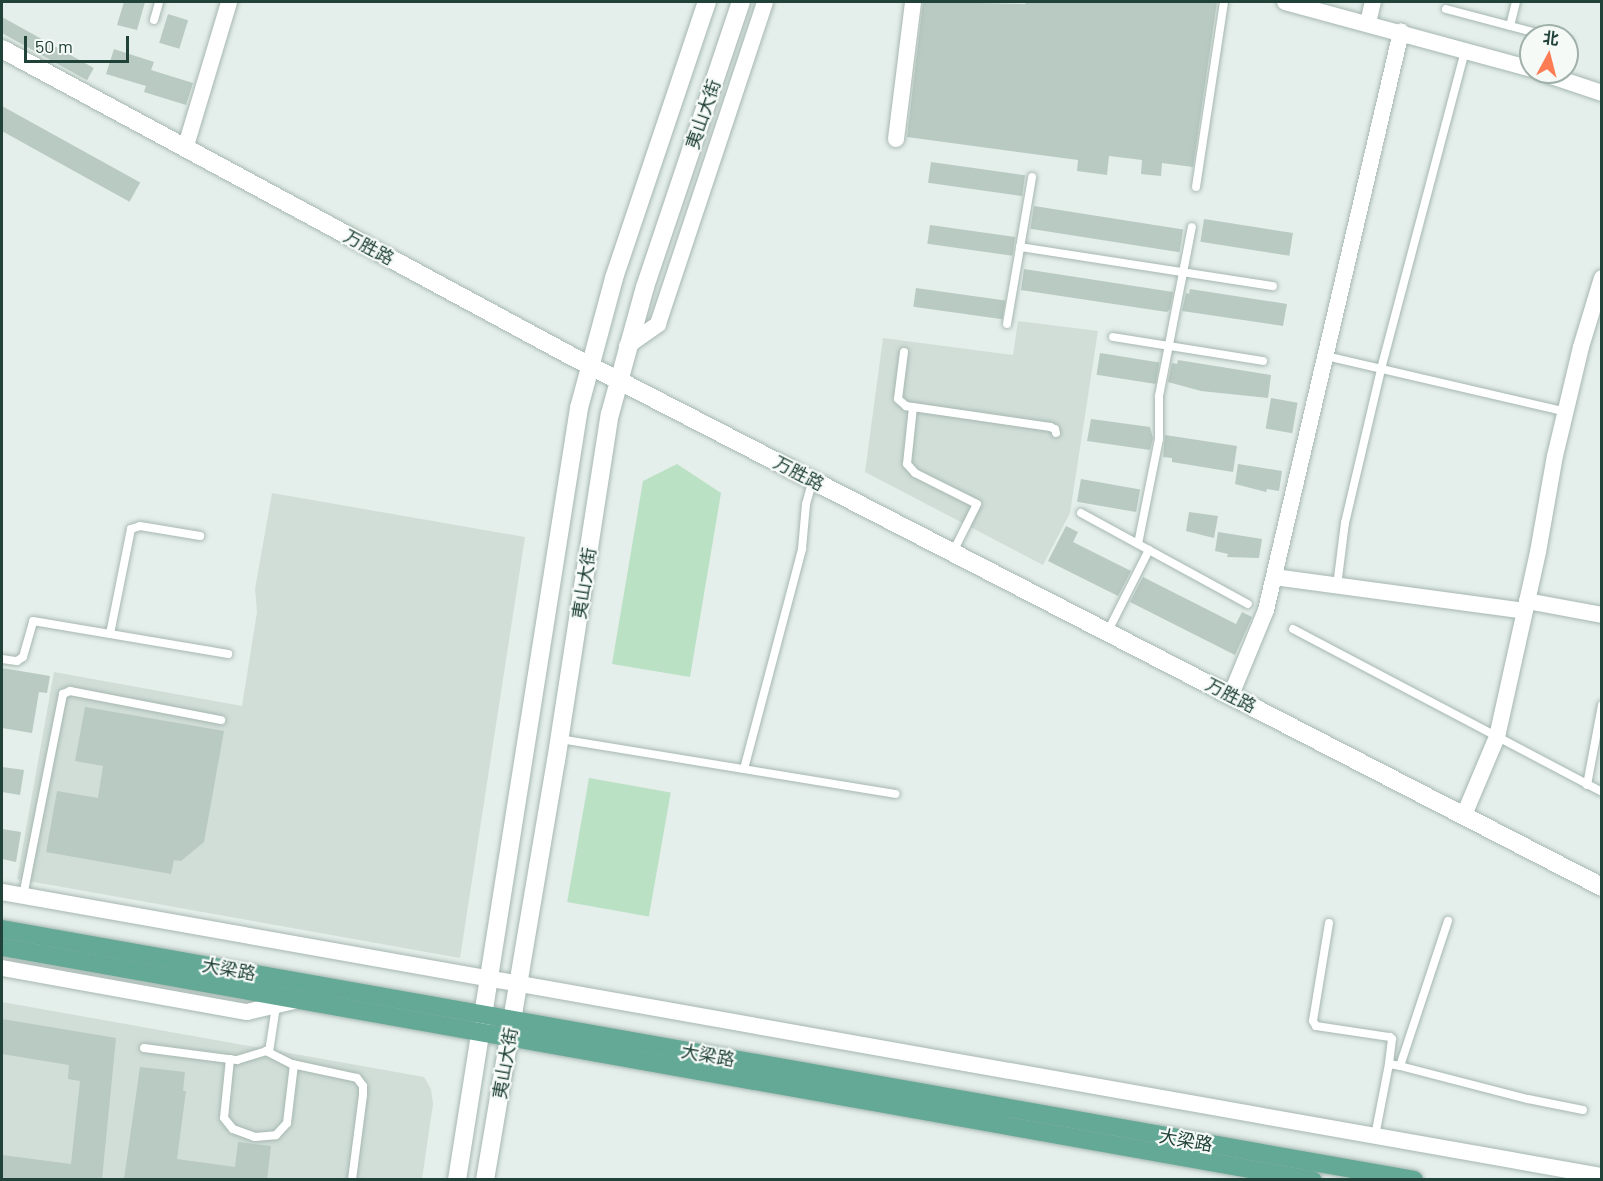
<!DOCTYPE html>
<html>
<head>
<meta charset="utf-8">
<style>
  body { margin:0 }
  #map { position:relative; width:1603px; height:1181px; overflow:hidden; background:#e4eeea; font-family:Barlow,"Noto Sans SC",sans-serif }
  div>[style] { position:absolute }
  .built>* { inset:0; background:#d1ded8 }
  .green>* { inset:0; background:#bbe1c5; transform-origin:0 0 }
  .building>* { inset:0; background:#b8cac2; transform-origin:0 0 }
  .roads { filter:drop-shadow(0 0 2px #a6b7b1) drop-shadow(0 0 2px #a6b7b1) }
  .lane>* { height:8px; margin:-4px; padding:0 4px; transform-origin:4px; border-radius:4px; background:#fff }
  .street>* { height:16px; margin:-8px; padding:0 8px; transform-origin:8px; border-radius:8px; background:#fff }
  .secondary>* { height:18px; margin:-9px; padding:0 9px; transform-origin:9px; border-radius:9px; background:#fff }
  .primary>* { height:18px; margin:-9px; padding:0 9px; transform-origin:9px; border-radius:9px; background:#64a896 }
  span { translate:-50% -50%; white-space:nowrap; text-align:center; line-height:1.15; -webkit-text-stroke:4.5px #f5faf7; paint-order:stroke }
  .street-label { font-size:18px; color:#214239 }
  .frame { position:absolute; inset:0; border:3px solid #214239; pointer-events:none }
  .north { position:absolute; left:1519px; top:24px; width:60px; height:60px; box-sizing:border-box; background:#f5faf7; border:2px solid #a0b0ab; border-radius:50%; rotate:7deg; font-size:16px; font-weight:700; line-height:24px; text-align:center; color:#214239 }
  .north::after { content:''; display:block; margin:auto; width:21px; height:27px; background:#fd7c53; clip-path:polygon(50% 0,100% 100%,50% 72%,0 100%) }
  .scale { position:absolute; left:24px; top:36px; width:105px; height:27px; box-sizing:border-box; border:3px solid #214239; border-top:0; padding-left:8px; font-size:18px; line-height:21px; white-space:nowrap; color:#214239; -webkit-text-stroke:4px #f5faf7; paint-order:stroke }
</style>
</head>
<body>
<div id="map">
  <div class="built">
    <div style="clip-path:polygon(1018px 321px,1098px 331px,1070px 513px,1043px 565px,865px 472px,883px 338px,1013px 355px)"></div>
    <div style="clip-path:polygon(272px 493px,525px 537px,460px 958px,17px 879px,54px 672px,242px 706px,257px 612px,255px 589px)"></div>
    <div style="clip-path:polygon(2px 1002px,424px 1077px,431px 1089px,433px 1104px,422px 1179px,2px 1179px)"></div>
  </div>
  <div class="green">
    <div style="clip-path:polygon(677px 464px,721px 493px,690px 677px,612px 664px,643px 481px)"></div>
    <div style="left:589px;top:778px;width:83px;height:126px;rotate:10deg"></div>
  </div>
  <div class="building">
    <div style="clip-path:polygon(124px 2px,145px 2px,137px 30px,117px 25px)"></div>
    <div style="clip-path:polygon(923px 2px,1025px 4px,1026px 2px,1217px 2px,1193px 167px,1162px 163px,1161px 176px,1141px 174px,1142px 160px,1109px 156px,1107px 175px,1077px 171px,1078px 160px,907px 137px)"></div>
    <div style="left:168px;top:14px;width:21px;height:30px;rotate:17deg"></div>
    <div style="left:2px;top:17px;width:105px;height:14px;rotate:29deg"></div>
    <div style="clip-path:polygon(114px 49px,154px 62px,151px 70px,193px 83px,186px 105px,144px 92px,146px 86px,106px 74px)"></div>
    <div style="left:2px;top:106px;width:158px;height:22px;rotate:29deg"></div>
    <div style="left:931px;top:162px;width:95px;height:21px;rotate:8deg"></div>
    <div style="left:1034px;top:206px;width:151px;height:23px;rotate:9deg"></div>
    <div style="left:1204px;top:219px;width:90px;height:23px;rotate:9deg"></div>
    <div style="left:930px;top:225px;width:86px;height:19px;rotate:8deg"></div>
    <div style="clip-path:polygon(1024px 269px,1173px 292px,1170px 309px,1167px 312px,1021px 290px)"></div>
    <div style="left:916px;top:288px;width:90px;height:19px;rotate:8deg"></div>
    <div style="clip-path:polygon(1190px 289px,1287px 304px,1283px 326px,1182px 311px,1186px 293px,1189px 294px)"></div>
    <div style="left:1100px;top:353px;width:60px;height:22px;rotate:9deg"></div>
    <div style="clip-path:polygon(1178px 360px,1271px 375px,1268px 398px,1201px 391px,1168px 382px,1172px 363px,1177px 364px)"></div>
    <div style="left:1271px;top:398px;width:27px;height:31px;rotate:10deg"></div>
    <div style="clip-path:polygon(1091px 419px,1150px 427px,1153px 438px,1150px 450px,1087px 441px)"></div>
    <div style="clip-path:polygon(1165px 435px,1237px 446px,1233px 472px,1172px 462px,1172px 458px,1163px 457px)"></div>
    <div style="clip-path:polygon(1238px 464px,1282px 471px,1279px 491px,1267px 489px,1266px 492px,1235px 484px)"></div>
    <div style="left:1081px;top:479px;width:60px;height:23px;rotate:10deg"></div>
    <div style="clip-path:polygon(1189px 512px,1218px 516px,1214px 538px,1186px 531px)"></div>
    <div style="clip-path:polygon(1066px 526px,1078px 532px,1073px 542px,1131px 571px,1118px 596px,1048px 561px)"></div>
    <div style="clip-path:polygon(1218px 532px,1262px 539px,1259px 558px,1227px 557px,1228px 554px,1215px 551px)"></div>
    <div style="clip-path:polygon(1143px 577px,1236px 624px,1242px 612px,1252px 617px,1235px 655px,1130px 602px)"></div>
    <div style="clip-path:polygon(2px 668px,50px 676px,47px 693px,39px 692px,32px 733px,2px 728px)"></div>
    <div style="clip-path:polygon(85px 707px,224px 731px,204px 842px,181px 861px,174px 860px,171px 874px,46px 852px,57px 791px,98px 798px,103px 766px,75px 761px)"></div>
    <div style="clip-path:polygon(2px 767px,24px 770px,20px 795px,2px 792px)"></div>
    <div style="clip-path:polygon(2px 829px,21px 832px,16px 862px,2px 859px)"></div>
    <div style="clip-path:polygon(2px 1019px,116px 1038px,102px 1179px,2px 1179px,2px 1155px,71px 1164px,80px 1081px,68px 1079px,69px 1065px,2px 1054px)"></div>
    <div style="clip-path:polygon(140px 1067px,185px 1072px,183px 1091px,186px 1091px,177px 1159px,235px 1167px,238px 1142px,271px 1146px,267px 1179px,124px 1179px)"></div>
  </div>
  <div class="roads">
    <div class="lane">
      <div style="left:1446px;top:9px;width:106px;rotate:14.8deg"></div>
      <div style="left:154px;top:20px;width:19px;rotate:-74deg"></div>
      <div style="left:1510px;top:26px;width:25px;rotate:-76deg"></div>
      <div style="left:1567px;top:41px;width:2px;rotate:27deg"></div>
      <div style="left:1196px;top:187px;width:187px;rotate:-81.4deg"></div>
      <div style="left:1020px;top:247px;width:256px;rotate:8.8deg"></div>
      <div style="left:1007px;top:324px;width:149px;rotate:-80.3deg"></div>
      <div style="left:1113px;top:337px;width:152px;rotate:9.1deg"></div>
      <div style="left:904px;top:352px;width:47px;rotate:97.3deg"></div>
      <div style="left:898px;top:399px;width:11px;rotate:41deg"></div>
      <div style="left:906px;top:406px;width:146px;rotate:8.3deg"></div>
      <div style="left:1050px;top:427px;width:5px;rotate:22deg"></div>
      <div style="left:1055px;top:429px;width:4px;rotate:76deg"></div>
      <div style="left:1326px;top:356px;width:246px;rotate:13.1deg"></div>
      <div style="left:913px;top:407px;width:57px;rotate:96deg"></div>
      <div style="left:907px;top:464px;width:12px;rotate:48deg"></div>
      <div style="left:915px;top:473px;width:69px;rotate:26.6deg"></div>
      <div style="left:977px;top:504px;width:54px;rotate:116.6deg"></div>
      <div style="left:1081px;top:513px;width:190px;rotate:28.6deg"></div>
      <div style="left:1138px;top:544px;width:107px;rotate:-78.7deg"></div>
      <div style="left:1159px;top:439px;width:43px;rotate:-90deg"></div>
      <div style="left:1159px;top:396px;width:172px;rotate:-79deg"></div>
      <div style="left:1337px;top:586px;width:64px;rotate:-82.8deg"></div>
      <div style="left:1345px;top:523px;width:158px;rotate:-76.8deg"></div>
      <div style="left:1381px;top:369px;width:330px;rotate:-75.2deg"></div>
      <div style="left:1293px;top:629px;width:349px;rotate:27.8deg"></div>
      <div style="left:1108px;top:631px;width:91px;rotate:-63.2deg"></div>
      <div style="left:110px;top:634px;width:107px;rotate:-78.7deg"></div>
      <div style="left:131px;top:529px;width:9px;rotate:-18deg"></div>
      <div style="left:140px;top:526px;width:61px;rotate:9.5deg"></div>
      <div style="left:2px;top:659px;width:15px;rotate:8deg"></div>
      <div style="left:17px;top:661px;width:7px;rotate:-34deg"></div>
      <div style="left:23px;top:657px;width:37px;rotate:-74deg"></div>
      <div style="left:33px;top:621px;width:198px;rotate:9.6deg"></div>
      <div style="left:560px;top:739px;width:340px;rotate:9.3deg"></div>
      <div style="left:744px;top:769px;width:228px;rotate:-75.2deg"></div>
      <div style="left:802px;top:549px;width:45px;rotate:-84.9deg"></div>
      <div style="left:806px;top:504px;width:25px;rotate:-74deg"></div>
      <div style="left:1587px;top:785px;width:81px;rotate:-79.4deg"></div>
      <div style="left:23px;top:896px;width:206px;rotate:-78.8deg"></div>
      <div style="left:63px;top:694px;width:8px;rotate:-23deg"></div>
      <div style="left:70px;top:691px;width:154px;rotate:10.9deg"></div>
      <div style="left:1329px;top:923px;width:99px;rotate:99.3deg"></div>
      <div style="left:1313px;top:1021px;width:6px;rotate:59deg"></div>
      <div style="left:1316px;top:1026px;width:75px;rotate:8.5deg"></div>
      <div style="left:1390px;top:1037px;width:3px;rotate:45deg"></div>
      <div style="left:1392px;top:1039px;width:25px;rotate:97deg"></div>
      <div style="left:144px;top:1048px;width:94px;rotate:7.4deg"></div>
      <div style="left:237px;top:1060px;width:30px;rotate:-17deg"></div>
      <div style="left:266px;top:1051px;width:29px;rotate:27deg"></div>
      <div style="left:292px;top:1064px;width:66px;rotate:12.2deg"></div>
      <div style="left:357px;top:1078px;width:10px;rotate:53deg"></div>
      <div style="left:363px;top:1086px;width:9px;rotate:90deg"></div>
      <div style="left:363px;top:1095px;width:86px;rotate:97.4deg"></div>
      <div style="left:269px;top:1052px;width:47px;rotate:-81.3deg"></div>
      <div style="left:230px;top:1059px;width:59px;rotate:95.8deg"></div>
      <div style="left:224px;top:1118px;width:14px;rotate:51deg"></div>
      <div style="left:233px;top:1129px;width:23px;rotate:20deg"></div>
      <div style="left:255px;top:1137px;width:21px;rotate:-5deg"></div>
      <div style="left:276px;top:1135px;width:16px;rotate:-47deg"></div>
      <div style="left:287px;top:1123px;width:59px;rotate:-83.2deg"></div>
      <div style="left:1400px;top:1066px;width:132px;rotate:14.5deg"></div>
      <div style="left:1528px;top:1099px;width:56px;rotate:11.3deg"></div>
      <div style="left:1375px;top:1136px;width:73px;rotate:-79deg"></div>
      <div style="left:1389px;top:1064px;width:11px;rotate:10deg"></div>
      <div style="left:1400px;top:1066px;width:153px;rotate:-71.7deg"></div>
    </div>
    <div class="street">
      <div style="left:1285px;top:2px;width:255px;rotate:15.2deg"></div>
      <div style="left:1368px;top:23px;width:22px;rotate:-77deg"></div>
      <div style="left:1539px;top:72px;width:66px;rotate:18.4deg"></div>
      <div style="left:896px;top:139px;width:138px;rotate:-82.9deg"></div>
      <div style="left:185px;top:149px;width:153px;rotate:-73.3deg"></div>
      <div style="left:627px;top:346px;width:38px;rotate:-35deg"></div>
      <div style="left:658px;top:324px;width:339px;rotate:-71.6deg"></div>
      <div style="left:1274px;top:577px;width:253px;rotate:7.7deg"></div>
      <div style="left:1527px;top:601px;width:76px;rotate:10.6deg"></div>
      <div style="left:1231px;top:695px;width:92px;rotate:-67.6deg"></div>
      <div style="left:1266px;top:610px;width:594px;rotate:-76.85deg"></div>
      <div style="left:1464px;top:815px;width:85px;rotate:-67.1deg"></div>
      <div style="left:1497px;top:737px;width:189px;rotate:-77.5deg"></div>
      <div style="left:1538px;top:552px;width:97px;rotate:-80deg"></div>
      <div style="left:1555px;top:456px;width:112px;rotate:-76.6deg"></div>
      <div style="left:1581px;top:347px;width:72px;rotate:-73.1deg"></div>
      <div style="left:2px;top:892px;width:1625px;rotate:10.07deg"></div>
      <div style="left:2px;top:968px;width:249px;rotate:10.2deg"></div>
      <div style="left:247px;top:1012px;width:52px;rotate:-13.2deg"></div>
    </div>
    <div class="secondary">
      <div style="left:2px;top:49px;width:651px;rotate:28.34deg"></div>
      <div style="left:575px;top:358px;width:1155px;rotate:27.25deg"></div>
      <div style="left:457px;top:1180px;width:782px;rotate:-81.02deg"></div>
      <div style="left:579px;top:408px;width:135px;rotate:-74.9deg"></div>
      <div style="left:614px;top:278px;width:291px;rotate:-71.4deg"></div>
      <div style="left:485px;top:1180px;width:425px;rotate:-80.4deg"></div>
      <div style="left:556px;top:761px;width:351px;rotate:-81.2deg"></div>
      <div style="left:610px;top:414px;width:132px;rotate:-74.6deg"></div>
      <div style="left:645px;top:287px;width:301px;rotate:-71.4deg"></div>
    </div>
    <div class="primary">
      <div style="left:2px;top:929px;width:1434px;rotate:10.08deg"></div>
      <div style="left:2px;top:947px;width:1331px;rotate:10.09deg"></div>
    </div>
  </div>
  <div class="street-label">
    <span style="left:703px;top:114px;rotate:-71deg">夷山大街</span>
    <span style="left:369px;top:247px;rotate:28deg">万胜路</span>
    <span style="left:799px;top:473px;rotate:27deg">万胜路</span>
    <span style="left:584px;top:583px;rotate:-81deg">夷山大街</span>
    <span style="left:1231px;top:695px;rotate:27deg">万胜路</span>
    <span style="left:229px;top:969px;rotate:10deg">大梁路</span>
    <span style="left:708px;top:1055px;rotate:10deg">大梁路</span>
    <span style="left:505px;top:1063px;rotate:-80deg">夷山大街</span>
    <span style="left:1186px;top:1140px;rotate:10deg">大梁路</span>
  </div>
  <div class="frame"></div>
  <div class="north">北</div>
  <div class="scale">50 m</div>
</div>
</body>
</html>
